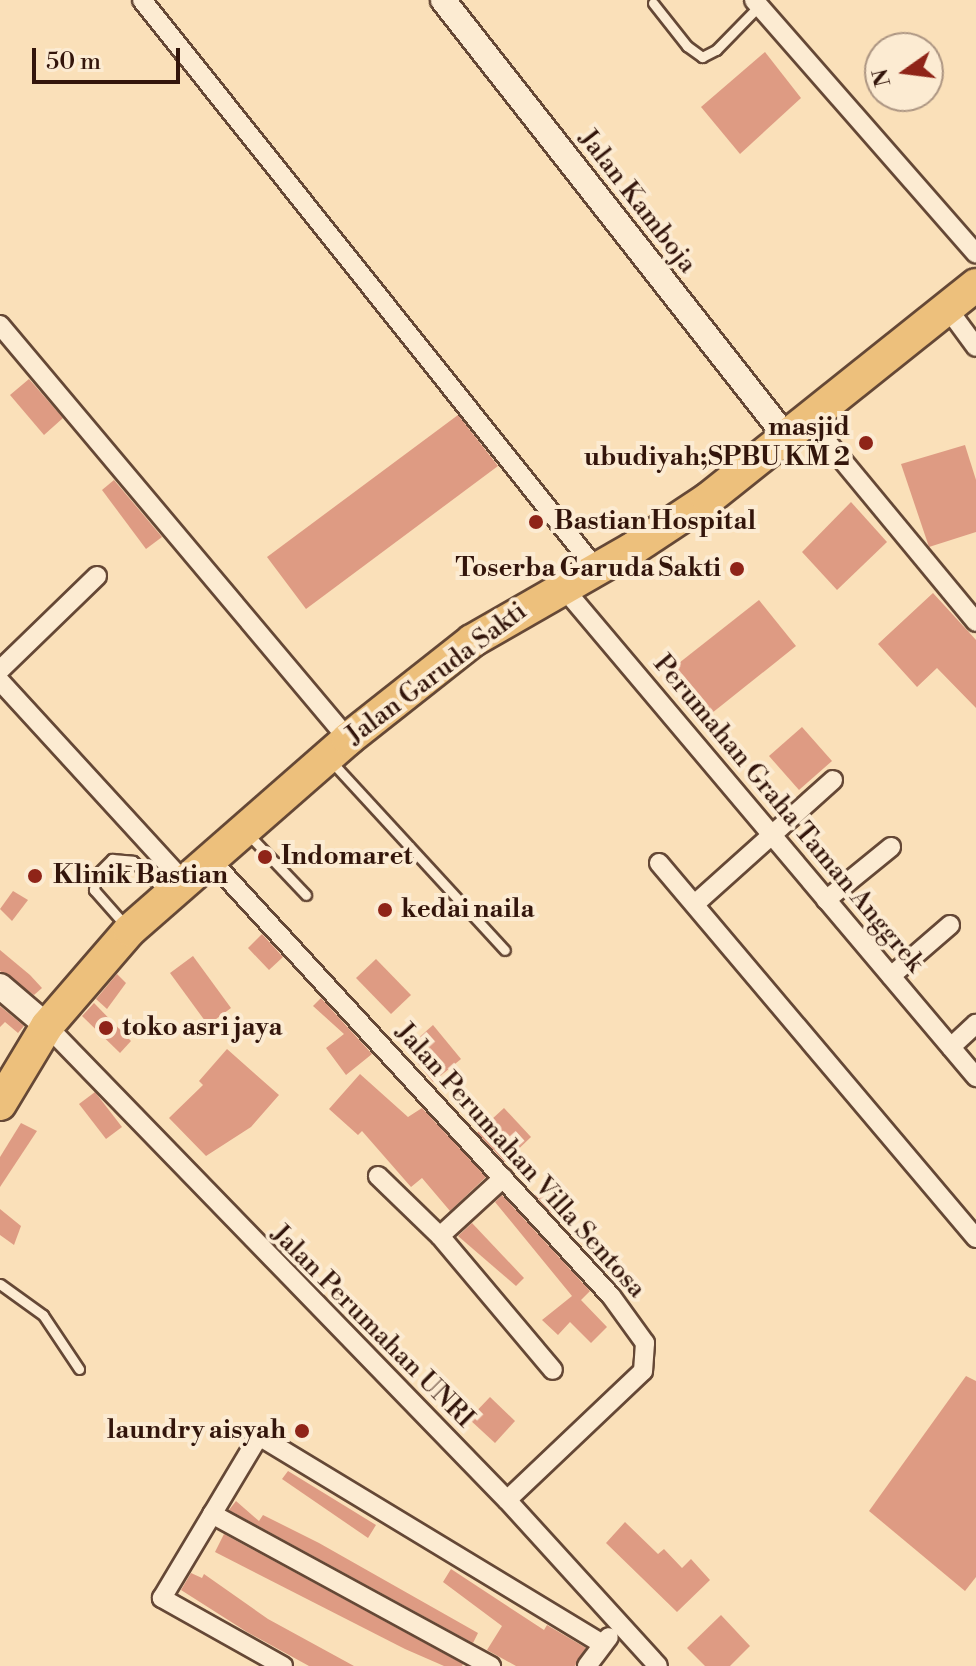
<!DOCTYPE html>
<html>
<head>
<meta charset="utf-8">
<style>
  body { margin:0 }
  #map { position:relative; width:976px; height:1666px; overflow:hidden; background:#fae0b9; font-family:"Libre Bodoni",serif }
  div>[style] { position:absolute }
  .building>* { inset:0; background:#de9b83 }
  .roads { filter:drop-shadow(2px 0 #654836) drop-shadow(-2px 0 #654836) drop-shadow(0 2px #654836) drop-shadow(0 -2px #654836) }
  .lane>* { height:9px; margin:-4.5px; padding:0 4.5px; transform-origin:4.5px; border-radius:4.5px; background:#fcebd2 }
  .street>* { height:18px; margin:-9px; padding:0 9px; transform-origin:9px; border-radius:9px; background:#fcebd2 }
  .secondary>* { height:24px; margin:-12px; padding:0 12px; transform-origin:12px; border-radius:12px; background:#fcebd2 }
  .highway>* { height:32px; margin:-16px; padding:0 16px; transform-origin:16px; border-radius:16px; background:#edc07c }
  .dots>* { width:22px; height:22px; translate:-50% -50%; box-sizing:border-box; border:4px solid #fcebd2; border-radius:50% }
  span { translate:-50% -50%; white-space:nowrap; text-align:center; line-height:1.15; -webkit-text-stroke:8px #fcebd2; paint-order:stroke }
  .street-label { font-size:26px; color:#33150b }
  .poi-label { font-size:26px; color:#33150b; font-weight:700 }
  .right { translate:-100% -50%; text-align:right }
  .left { translate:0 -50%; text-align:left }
  .north { position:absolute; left:864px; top:32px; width:80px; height:80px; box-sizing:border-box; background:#fcebd2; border:2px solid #ac9582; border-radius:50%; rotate:256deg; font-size:22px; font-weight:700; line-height:32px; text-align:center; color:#33150b }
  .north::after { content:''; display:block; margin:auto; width:28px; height:36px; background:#8f2418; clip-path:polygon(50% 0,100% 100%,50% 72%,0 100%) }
  .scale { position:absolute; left:32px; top:48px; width:148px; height:36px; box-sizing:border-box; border:4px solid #33150b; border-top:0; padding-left:10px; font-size:24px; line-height:28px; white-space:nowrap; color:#33150b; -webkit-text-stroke:6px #fcebd2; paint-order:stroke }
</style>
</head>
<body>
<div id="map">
  <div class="building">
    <div style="clip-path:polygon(765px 52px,801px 98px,740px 154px,701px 107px)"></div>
    <div style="clip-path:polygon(29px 379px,63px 418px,44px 435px,10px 395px)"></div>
    <div style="clip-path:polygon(458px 415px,498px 466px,306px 609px,267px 557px)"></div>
    <div style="clip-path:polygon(965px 445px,976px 480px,976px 532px,929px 547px,901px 464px)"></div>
    <div style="clip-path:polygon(114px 480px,162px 537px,146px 549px,102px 490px)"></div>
    <div style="clip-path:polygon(851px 502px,887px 542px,837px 590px,802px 552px)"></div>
    <div style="clip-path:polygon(933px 593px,976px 640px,976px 708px,937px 668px,917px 687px,878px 644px)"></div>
    <div style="clip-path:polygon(759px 600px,796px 646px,702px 721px,665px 674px)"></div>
    <div style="clip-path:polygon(802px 727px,832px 761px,799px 790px,769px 756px)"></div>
    <div style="clip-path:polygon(13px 891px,28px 900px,12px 921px,0 909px)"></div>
    <div style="clip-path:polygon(262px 934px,283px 957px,269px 970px,248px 948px)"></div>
    <div style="clip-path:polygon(0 950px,30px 975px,42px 988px,34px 995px,0 971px)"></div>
    <div style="clip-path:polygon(193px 956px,231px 1008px,208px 1025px,170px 973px)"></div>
    <div style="clip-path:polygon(376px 959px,411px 995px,391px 1014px,356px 978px)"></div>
    <div style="clip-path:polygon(117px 974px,126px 983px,107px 1009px,96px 999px)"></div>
    <div style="clip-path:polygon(321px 998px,372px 1054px,346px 1075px,326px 1048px,344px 1034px,313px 1006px)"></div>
    <div style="clip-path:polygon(94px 1003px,131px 1041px,120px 1053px,82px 1016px)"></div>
    <div style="clip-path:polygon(0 1006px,24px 1026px,18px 1033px,5px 1022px,0 1027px)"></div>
    <div style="clip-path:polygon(433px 1025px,461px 1059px,433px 1082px,406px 1049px)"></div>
    <div style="clip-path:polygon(227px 1049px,279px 1095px,251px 1127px,206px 1156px,169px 1118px,203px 1085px,199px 1081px)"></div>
    <div style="clip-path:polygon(360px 1074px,408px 1117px,422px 1108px,486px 1177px,450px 1211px,422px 1178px,411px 1187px,362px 1131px,358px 1135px,329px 1109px)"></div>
    <div style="clip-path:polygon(95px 1092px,122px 1127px,106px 1139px,79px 1104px)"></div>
    <div style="clip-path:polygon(504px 1108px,531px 1137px,505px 1162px,477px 1133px)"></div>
    <div style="clip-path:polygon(21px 1123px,37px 1131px,0 1187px,0 1157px)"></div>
    <div style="clip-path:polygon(556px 1176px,572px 1194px,551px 1213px,535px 1195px)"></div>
    <div style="clip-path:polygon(502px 1195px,590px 1291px,581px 1300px,607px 1327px,591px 1343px,570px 1322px,558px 1335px,542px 1320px,572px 1296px,495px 1202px)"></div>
    <div style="clip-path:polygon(0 1209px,21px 1226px,14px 1245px,0 1235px)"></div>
    <div style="clip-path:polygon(472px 1223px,524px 1278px,516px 1286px,458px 1236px)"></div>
    <div style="clip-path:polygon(966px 1376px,976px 1381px,976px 1577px,965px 1591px,869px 1511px)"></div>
    <div style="clip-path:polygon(490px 1397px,515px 1421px,495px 1443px,469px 1419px)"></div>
    <div style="clip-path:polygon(288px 1471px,376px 1525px,368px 1538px,282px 1479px)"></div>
    <div style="clip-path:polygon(236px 1501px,259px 1521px,263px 1515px,319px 1543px,478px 1633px,473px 1643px,229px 1510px)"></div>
    <div style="clip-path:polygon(625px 1522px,658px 1554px,664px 1549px,682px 1568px,691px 1559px,710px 1580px,677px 1612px,606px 1543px)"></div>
    <div style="clip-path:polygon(224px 1534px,463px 1664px,462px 1666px,444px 1666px,405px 1649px,215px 1552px)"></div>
    <div style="clip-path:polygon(451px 1569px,544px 1630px,547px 1625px,586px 1648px,575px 1666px,516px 1666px,487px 1650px,502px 1626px,443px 1582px)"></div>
    <div style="clip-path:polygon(191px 1573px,202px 1578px,204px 1574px,268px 1619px,354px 1666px,309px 1666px,247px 1632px,181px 1590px)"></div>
    <div style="clip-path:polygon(721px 1615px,750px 1646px,730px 1666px,705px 1666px,687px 1648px)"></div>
  </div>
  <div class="roads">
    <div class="lane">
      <div style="left:653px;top:3px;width:55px;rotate:51.7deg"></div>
      <div style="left:687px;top:46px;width:19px;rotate:36deg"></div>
      <div style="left:702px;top:57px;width:16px;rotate:-27deg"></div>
      <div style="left:716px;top:50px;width:62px;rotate:-45.7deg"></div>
      <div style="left:330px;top:760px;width:258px;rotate:47.4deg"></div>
      <div style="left:248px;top:834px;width:84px;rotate:46.4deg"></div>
      <div style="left:125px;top:925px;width:47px;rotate:-131.5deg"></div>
      <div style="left:94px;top:890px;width:15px;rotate:-82deg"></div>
      <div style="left:96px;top:875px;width:23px;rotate:-45deg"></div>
      <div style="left:112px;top:859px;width:21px;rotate:5deg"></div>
      <div style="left:133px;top:861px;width:47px;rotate:43.3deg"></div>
      <div style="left:0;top:1284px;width:53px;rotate:35.8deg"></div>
      <div style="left:43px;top:1315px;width:65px;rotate:56.3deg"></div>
    </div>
    <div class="street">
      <div style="left:142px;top:0;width:728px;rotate:51.41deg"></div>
      <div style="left:754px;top:0;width:337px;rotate:48.8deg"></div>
      <div style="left:948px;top:309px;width:47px;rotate:53.6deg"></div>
      <div style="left:0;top:325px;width:541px;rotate:49.95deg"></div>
      <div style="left:809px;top:420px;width:262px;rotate:50.4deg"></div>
      <div style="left:561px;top:585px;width:644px;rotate:49.85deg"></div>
      <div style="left:0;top:670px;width:135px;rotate:-44.1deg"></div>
      <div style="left:0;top:681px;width:271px;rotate:47.5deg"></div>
      <div style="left:208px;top:857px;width:596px;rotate:47.45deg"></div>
      <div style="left:611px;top:1296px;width:58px;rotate:54.1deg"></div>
      <div style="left:645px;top:1343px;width:28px;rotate:94deg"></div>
      <div style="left:643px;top:1371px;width:187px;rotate:136.5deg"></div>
      <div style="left:659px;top:863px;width:491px;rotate:49.8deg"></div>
      <div style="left:826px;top:900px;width:84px;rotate:-39.2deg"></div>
      <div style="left:696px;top:903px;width:184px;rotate:-41.9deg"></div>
      <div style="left:891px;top:976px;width:78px;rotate:-40.8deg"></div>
      <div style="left:47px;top:1026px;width:661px;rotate:45.86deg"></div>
      <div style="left:507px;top:1500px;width:224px;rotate:47.7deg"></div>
      <div style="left:951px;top:1047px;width:34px;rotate:-43deg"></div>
      <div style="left:378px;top:1176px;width:86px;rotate:44.1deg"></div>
      <div style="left:440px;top:1236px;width:175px;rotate:49.9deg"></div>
      <div style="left:440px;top:1236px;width:86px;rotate:-42.6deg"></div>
      <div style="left:212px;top:1514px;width:318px;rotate:28.6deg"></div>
      <div style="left:283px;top:1666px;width:139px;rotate:-150.7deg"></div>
      <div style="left:162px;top:1598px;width:189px;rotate:-59.1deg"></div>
      <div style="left:259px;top:1436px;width:402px;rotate:31.2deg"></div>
      <div style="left:587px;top:1666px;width:36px;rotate:-53deg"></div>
    </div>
    <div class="secondary">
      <div style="left:443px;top:0;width:557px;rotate:51.85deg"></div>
      <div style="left:0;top:986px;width:62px;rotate:40.4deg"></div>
    </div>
    <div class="highway">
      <div style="left:0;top:1104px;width:91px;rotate:-58.9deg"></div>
      <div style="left:47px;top:1026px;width:127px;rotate:-49.2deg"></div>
      <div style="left:130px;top:930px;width:290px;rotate:-41.2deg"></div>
      <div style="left:348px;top:739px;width:158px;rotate:-38.3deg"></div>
      <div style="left:472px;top:641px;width:187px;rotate:-29.9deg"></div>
      <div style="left:634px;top:548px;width:89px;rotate:-33.5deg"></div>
      <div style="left:708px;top:499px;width:343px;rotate:-38.6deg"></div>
    </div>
  </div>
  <div class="dots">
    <div style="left:866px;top:443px;background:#8f2418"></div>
    <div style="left:536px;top:522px;background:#8f2418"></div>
    <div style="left:737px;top:569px;background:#8f2418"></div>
    <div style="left:265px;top:857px;background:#8f2418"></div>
    <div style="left:35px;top:876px;background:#8f2418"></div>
    <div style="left:385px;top:910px;background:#8f2418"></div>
    <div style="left:106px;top:1028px;background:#8f2418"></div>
    <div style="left:302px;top:1431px;background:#8f2418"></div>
  </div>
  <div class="street-label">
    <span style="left:637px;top:202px;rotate:52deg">Jalan Kamboja</span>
    <span style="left:437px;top:674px;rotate:-37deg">Jalan Garuda Sakti</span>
    <span style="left:788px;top:814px;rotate:50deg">Perumahan Graha Taman Anggrek</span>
    <span style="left:520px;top:1161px;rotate:48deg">Jalan Perumahan Villa Sentosa</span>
    <span style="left:372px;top:1327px;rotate:45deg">Jalan Perumahan UNRI</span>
  </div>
  <div class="poi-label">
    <span class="right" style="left:850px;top:443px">masjid<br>ubudiyah;SPBU KM 2</span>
    <span class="left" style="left:554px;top:522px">Bastian Hospital</span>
    <span class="right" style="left:721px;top:569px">Toserba Garuda Sakti</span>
    <span class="left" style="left:281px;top:857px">Indomaret</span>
    <span class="left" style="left:53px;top:876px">Klinik Bastian</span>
    <span class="left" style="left:401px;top:910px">kedai naila</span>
    <span class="left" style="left:122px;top:1028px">toko asri jaya</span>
    <span class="right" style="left:286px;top:1431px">laundry aisyah</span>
  </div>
  <div class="north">N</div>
  <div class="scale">50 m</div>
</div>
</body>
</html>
